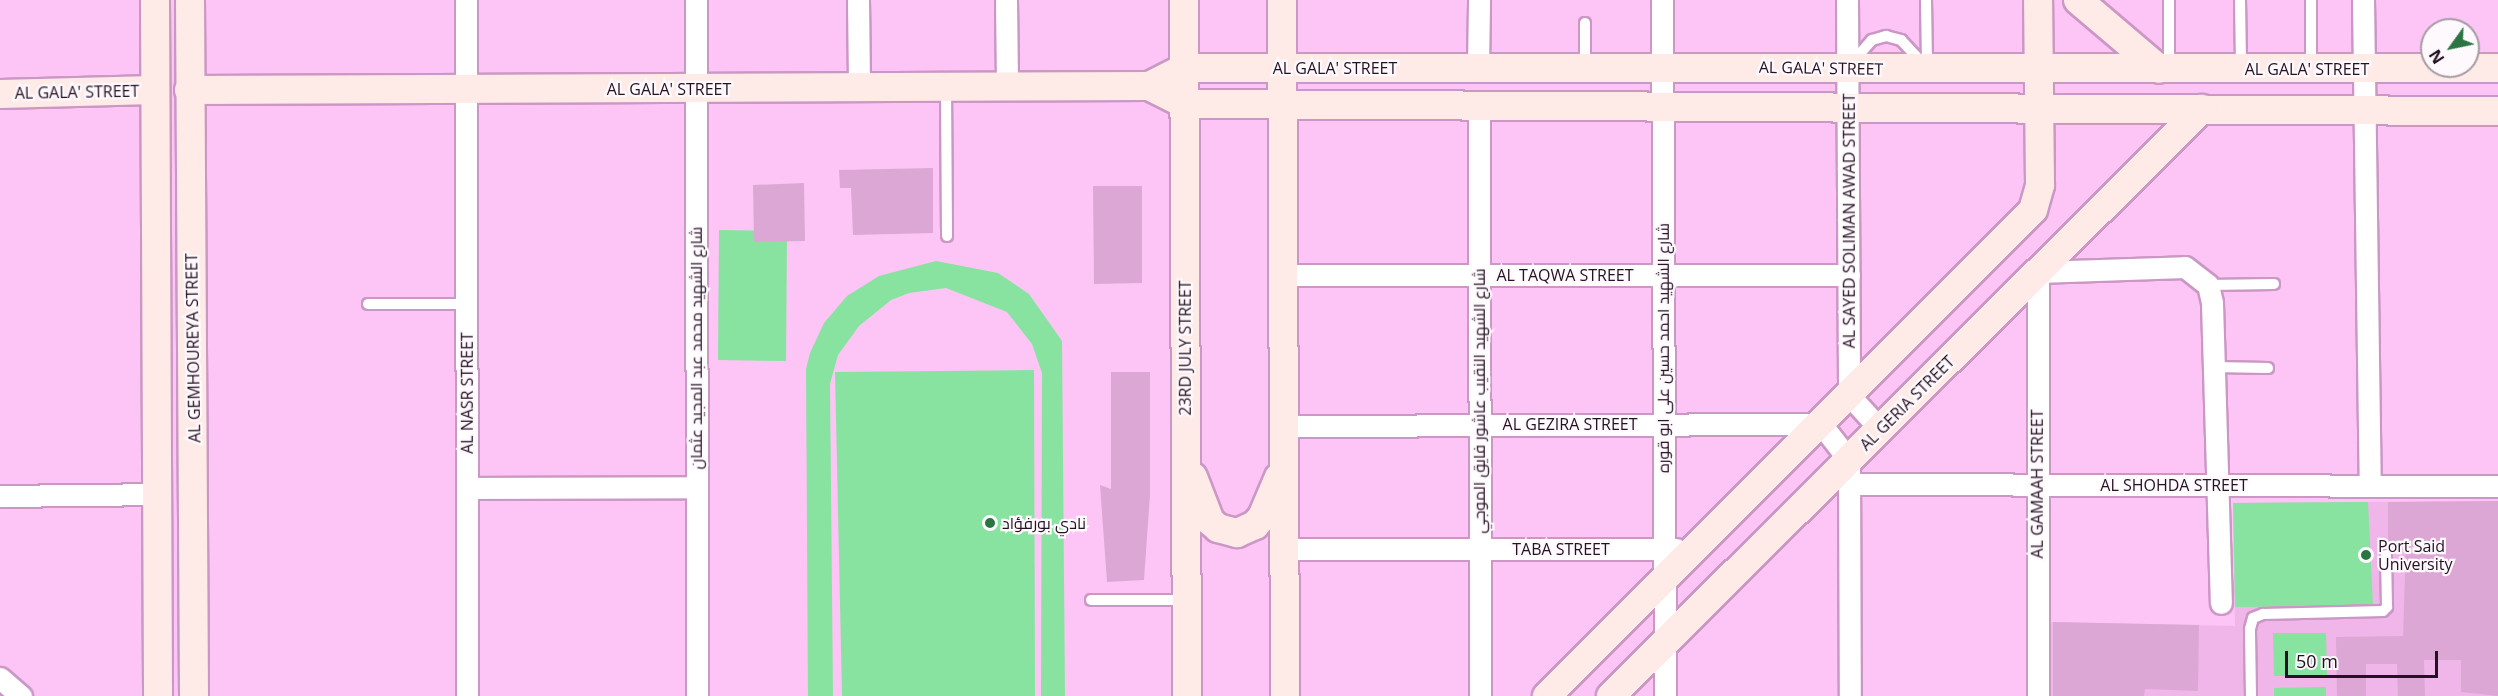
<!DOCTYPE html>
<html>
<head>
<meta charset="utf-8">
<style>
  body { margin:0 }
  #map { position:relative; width:2498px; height:696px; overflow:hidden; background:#fcc5f5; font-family:"Open Sans",Cairo,sans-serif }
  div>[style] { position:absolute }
  .built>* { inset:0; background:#f0b5e9 }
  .green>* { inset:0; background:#87e39f }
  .building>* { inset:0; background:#dca7d5 }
  .roads { filter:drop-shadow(2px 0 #cb97c5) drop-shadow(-2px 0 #cb97c5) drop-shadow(0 2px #cb97c5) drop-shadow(0 -2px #cb97c5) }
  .lane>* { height:10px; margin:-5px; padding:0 5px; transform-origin:5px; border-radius:5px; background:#fff }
  .street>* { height:21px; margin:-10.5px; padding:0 10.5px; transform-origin:10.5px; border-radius:10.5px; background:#fff }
  .secondary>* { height:28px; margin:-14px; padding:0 14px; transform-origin:14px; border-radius:14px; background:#feeae6 }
  .dots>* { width:16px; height:16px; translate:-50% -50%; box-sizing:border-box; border:3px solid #fef9fd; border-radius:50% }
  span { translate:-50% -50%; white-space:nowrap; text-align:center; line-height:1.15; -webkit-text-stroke:4.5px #fef9fd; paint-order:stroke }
  .street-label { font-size:16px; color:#241122 }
  .poi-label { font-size:16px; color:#241122 }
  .left { translate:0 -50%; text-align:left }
  .north { position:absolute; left:2420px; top:18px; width:60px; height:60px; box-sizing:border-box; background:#fef9fd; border:2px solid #a79ca5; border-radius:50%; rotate:237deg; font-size:16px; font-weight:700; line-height:24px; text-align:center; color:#241122 }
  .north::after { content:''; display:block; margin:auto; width:21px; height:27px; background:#2b7542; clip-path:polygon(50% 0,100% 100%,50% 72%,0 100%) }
  .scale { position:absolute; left:2285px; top:651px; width:153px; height:27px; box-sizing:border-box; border:3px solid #241122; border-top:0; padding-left:8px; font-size:18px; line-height:21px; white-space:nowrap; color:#241122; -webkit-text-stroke:4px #fef9fd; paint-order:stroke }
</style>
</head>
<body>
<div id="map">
  <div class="built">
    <div style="clip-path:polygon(2498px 501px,2498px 696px,2047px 696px,2047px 622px,2235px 626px,2233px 503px)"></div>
  </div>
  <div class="green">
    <div style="clip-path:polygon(719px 230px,787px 231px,786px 361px,718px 360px)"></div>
    <div style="clip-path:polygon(936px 261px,998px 273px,1029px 294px,1062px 341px,1065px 696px,1041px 696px,1042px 373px,1032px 344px,1007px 312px,946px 288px,909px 293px,891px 300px,859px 326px,838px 355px,830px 384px,833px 696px,808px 696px,806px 369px,810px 353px,824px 323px,847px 296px,879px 276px)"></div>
    <div style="clip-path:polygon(1034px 370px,1035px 696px,842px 696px,835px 372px)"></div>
    <div style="clip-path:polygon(2368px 502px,2373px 606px,2235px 607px,2233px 503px)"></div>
    <div style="clip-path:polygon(2273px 633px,2326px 633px,2327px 676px,2274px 676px)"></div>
    <div style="clip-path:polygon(2326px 687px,2326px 696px,2274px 696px,2274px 688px)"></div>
  </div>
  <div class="building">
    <div style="clip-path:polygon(933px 168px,933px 233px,853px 235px,851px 188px,840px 188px,839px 170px)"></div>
    <div style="clip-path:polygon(804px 183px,805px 241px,754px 242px,753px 185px)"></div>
    <div style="clip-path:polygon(1093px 186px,1142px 186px,1142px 283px,1094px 284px)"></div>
    <div style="clip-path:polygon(1111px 372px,1150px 372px,1150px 495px,1144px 580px,1107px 582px,1100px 485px,1111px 489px)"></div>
    <div style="clip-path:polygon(2498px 501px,2498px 696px,2461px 692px,2461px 660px,2424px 660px,2425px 696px,2398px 696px,2397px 664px,2366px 664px,2366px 696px,2337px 696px,2336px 637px,2403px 636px,2406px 544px,2388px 543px,2388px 502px)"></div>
    <div style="clip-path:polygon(2053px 622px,2199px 625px,2198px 691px,2145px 689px,2144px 696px,2053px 696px)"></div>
  </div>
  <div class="roads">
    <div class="lane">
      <div style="left:1926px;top:0;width:66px;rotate:89.1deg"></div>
      <div style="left:2169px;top:0;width:66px;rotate:90deg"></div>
      <div style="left:2240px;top:0;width:66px;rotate:89.1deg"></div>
      <div style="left:1585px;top:23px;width:44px;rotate:90deg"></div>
      <div style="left:1851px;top:64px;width:32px;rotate:-49deg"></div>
      <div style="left:1872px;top:40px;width:15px;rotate:-16deg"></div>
      <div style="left:1886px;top:36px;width:16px;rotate:15deg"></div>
      <div style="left:1901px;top:40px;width:33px;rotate:47deg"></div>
      <div style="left:2311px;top:66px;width:66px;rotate:-90deg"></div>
      <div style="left:946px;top:89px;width:147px;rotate:89.6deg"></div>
      <div style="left:2208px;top:285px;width:66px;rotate:-0.9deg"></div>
      <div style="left:368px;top:304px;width:98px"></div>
      <div style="left:2214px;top:367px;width:54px;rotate:1.1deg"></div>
      <div style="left:1091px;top:600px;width:95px"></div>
      <div style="left:2251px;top:696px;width:67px;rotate:-90.9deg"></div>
      <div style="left:2250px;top:629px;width:11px;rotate:-75deg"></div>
      <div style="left:2253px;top:618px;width:11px;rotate:-22deg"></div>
      <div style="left:2263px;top:614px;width:120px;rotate:-1.4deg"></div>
      <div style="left:2383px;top:611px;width:6px;rotate:-45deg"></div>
      <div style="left:2387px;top:607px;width:52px;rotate:-91.1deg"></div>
    </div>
    <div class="street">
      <div style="left:466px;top:0;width:696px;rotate:89.92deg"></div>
      <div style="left:696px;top:0;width:696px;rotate:89.92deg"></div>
      <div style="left:858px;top:0;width:88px;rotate:89.3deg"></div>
      <div style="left:1006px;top:0;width:87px;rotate:89.3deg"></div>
      <div style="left:1662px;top:0;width:696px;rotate:89.75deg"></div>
      <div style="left:1847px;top:0;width:395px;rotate:89.7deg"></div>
      <div style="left:1849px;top:395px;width:46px;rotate:47.6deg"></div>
      <div style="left:2363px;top:0;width:486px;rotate:89.2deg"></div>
      <div style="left:1478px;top:67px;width:67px;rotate:-89.1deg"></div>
      <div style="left:1479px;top:105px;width:591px;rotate:89.9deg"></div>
      <div style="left:1282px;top:275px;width:567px"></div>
      <div style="left:1282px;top:426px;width:539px;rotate:-0.21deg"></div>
      <div style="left:1821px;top:424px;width:46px;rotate:52.1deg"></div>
      <div style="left:1849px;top:460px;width:236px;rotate:89.8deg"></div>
      <div style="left:1849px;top:484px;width:649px;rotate:0.18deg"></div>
      <div style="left:467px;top:488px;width:230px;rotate:-0.2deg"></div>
      <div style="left:0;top:496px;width:157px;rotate:-0.7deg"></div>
      <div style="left:1284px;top:549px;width:392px"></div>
      <div style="left:0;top:678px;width:28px;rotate:41deg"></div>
      <div style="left:2038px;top:696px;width:424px;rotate:-90deg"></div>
      <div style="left:2038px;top:272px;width:147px;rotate:-1.9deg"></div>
      <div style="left:2185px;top:267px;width:29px;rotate:38deg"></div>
      <div style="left:2208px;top:285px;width:18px;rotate:77deg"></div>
      <div style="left:2212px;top:303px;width:300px;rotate:88.3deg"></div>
    </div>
    <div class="secondary">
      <div style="left:155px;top:0;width:696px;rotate:89.75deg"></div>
      <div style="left:190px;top:0;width:696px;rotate:89.67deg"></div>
      <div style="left:1184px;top:0;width:696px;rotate:89.75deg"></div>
      <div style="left:1282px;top:0;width:696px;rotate:89.75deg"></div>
      <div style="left:2078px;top:0;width:106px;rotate:40.4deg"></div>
      <div style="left:1149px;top:86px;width:39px;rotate:-27deg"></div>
      <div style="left:1184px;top:68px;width:1314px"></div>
      <div style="left:189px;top:90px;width:960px;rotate:-0.24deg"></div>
      <div style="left:1149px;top:86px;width:40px;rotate:26.6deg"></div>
      <div style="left:1185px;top:104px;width:1313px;rotate:0.31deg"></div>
      <div style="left:0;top:94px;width:154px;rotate:-1.5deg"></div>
      <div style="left:1193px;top:477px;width:47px;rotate:68.9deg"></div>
      <div style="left:1210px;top:521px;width:11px;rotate:41deg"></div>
      <div style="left:1218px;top:528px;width:20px;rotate:15deg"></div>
      <div style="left:1237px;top:533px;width:20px;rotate:-24deg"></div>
      <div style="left:1255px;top:525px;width:11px;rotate:-49deg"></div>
      <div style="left:1262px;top:517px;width:43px;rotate:-67deg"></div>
      <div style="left:1547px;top:696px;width:687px;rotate:-45deg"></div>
      <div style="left:2033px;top:210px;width:26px;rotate:-74deg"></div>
      <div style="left:2040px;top:185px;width:185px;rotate:-90.6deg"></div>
      <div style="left:1611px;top:696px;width:833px;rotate:-44.81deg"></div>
    </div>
  </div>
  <div class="dots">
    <div style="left:990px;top:523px;background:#2b7542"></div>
    <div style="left:2366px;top:555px;background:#2b7542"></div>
  </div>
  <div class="street-label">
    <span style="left:1335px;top:68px">AL GALA' STREET</span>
    <span style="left:1821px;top:68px;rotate:1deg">AL GALA' STREET</span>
    <span style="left:2307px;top:69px">AL GALA' STREET</span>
    <span style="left:669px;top:89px">AL GALA' STREET</span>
    <span style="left:77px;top:92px;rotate:-1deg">AL GALA' STREET</span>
    <span style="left:1849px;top:221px;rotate:-90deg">AL SAYED SOLIMAN AWAD STREET</span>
    <span style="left:1565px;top:275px">AL TAQWA STREET</span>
    <span style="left:193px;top:348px;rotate:-91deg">AL GEMHOUREYA STREET</span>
    <span style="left:696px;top:348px;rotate:-90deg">شارع الشهيد محمد عبد المجيد عثمان</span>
    <span style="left:1185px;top:348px;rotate:-90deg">23RD JULY STREET</span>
    <span style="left:1663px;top:348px;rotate:-90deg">شارع الشهيد احمد حسين على ابو قوره</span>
    <span style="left:467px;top:393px;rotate:-90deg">AL NASR STREET</span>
    <span style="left:1479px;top:401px;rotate:-90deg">شارع الشهيد النقيب عاشور فايق الموجي</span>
    <span style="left:1907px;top:403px;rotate:-45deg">AL GERIA STREET</span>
    <span style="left:1570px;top:424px">AL GEZIRA STREET</span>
    <span style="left:2037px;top:484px;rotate:-90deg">AL GAMAAH STREET</span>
    <span style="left:2174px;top:485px">AL SHOHDA STREET</span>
    <span style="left:1561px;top:549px">TABA STREET</span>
  </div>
  <div class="poi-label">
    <span class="left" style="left:1002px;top:523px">نادي بورفؤاد</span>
    <span class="left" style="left:2378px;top:555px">Port Said<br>University</span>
  </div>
  <div class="north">N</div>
  <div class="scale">50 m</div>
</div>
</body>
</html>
